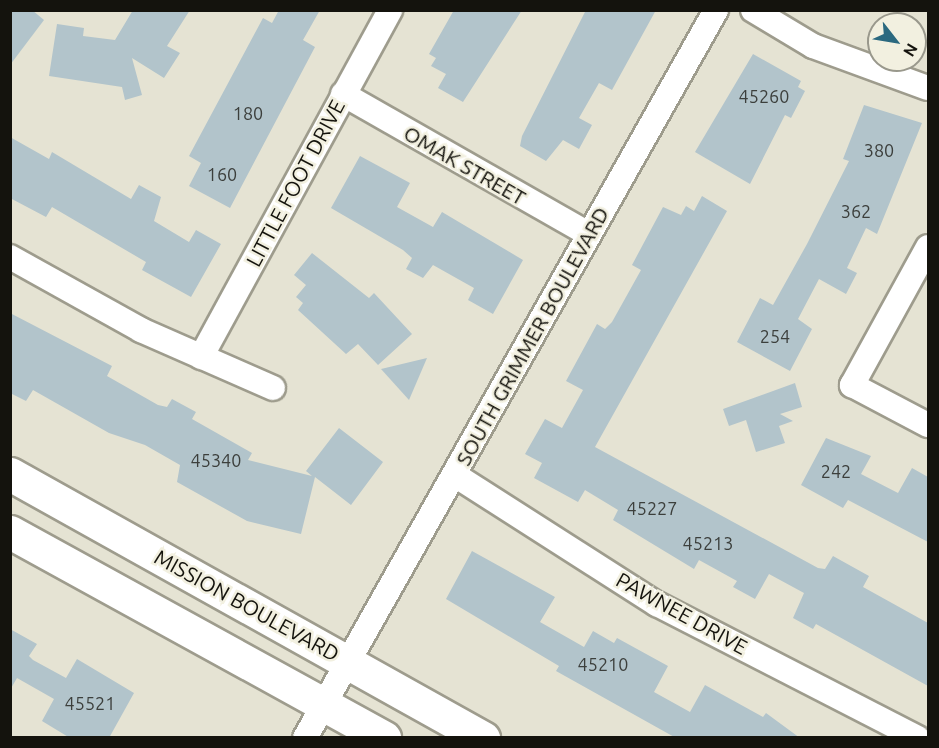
<!DOCTYPE html>
<html>
<head>
<meta charset="utf-8">
<style>
  body { margin:0 }
  #map { position:relative; width:939px; height:748px; overflow:hidden; background:#e5e3d3; font-family:Ubuntu,sans-serif }
  div>[style] { position:absolute }
  .building>* { inset:0; background:#b2c4cb }
  .roads { filter:drop-shadow(2px 0 #9e9c8d) drop-shadow(-2px 0 #9e9c8d) drop-shadow(0 2px #9e9c8d) drop-shadow(0 -2px #9e9c8d) }
  .minor>* { height:24px; margin:-12px; padding:0 12px; transform-origin:12px; border-radius:12px; background:#fff }
  .primary>* { height:33px; margin:-16.5px; padding:0 16.5px; transform-origin:16.5px; border-radius:16.5px; background:#fff }
  span { translate:-50% -50%; white-space:nowrap; text-align:center; line-height:1.15; -webkit-text-stroke:5px #f2f0e0; paint-order:stroke }
  .number-label { font-size:18px; color:#3c3f3c }
  .number-label span { -webkit-text-stroke-width:0 }
  .street-label { font-size:21px; color:#14130d }
  .frame { position:absolute; inset:0; border:12px solid #14130d; pointer-events:none }
  .north { position:absolute; left:867px; top:12px; width:60px; height:60px; box-sizing:border-box; background:#f2f0e0; border:2px solid #99988c; border-radius:50%; rotate:121deg; font-size:16px; font-weight:700; line-height:24px; text-align:center; color:#14130d }
  .north::after { content:''; display:block; margin:auto; width:21px; height:27px; background:#2b697f; clip-path:polygon(50% 0,100% 100%,50% 72%,0 100%) }
</style>
</head>
<body>
<div id="map">
  <div class="building">
    <div style="clip-path:polygon(10px 10px,32px 10px,44px 20px,10px 65px)"></div>
    <div style="clip-path:polygon(133px 10px,190px 10px,167px 46px,180px 53px,164px 78px,132px 58px,142px 95px,125px 100px,122px 87px,49px 76px,57px 24px,84px 28px,83px 36px,115px 40px)"></div>
    <div style="clip-path:polygon(279px 10px,320px 10px,303px 40px,315px 47px,230px 208px,189px 186px,201px 163px,189px 156px,263px 18px,272px 23px)"></div>
    <div style="clip-path:polygon(454px 10px,522px 10px,463px 102px,438px 88px,446px 74px,431px 66px,436px 58px,429px 54px)"></div>
    <div style="clip-path:polygon(586px 10px,656px 10px,612px 90px,599px 83px,579px 118px,592px 125px,579px 149px,563px 140px,546px 161px,520px 146px,522px 136px)"></div>
    <div style="clip-path:polygon(753px 54px,801px 81px,798px 87px,805px 91px,791px 118px,785px 115px,750px 184px,695px 152px)"></div>
    <div style="clip-path:polygon(864px 105px,922px 123px,877px 234px,866px 228px,847px 268px,857px 273px,846px 294px,819px 279px,798px 319px,812px 329px,790px 371px,737px 342px,760px 298px,773px 305px,807px 244px,849px 161px,843px 159px)"></div>
    <div style="clip-path:polygon(10px 137px,49px 159px,52px 152px,131px 199px,139px 185px,161px 197px,154px 221px,189px 242px,196px 230px,221px 244px,191px 297px,142px 270px,146px 262px,52px 207px,46px 217px,10px 198px)"></div>
    <div style="clip-path:polygon(360px 156px,410px 183px,397px 207px,433px 227px,442px 212px,523px 260px,493px 314px,468px 300px,474px 288px,433px 265px,423px 278px,406px 269px,412px 258px,403px 250px,331px 208px)"></div>
    <div style="clip-path:polygon(702px 196px,727px 211px,595px 447px,818px 568px,825px 569px,833px 556px,869px 576px,863px 587px,928px 623px,928px 686px,816px 624px,813px 629px,793px 618px,804px 593px,769px 574px,755px 599px,733px 587px,737px 581px,699px 560px,694px 569px,613px 520px,618px 510px,585px 490px,578px 502px,534px 478px,542px 463px,525px 454px,545px 419px,562px 428px,583px 390px,566px 381px,597px 324px,605px 329px,612px 322px,641px 270px,632px 265px,663px 207px,681px 215px,686px 206px,694px 211px)"></div>
    <div style="clip-path:polygon(312px 253px,369px 298px,374px 293px,412px 334px,378px 365px,358px 344px,346px 354px,298px 310px,303px 303px,296px 297px,306px 285px,294px 275px)"></div>
    <div style="clip-path:polygon(10px 313px,112px 366px,107px 376px,158px 405px,167px 407px,172px 399px,196px 412px,192px 419px,252px 453px,248px 460px,312px 476px,306px 471px,339px 428px,383px 462px,351px 505px,315px 477px,301px 534px,247px 521px,177px 482px,180px 465px,145px 445px,109px 433px,33px 390px,26px 401px,10px 393px)"></div>
    <div style="clip-path:polygon(427px 358px,409px 400px,381px 369px)"></div>
    <div style="clip-path:polygon(795px 383px,802px 407px,780px 414px,793px 421px,779px 426px,785px 443px,756px 452px,746px 420px,729px 426px,723px 409px)"></div>
    <div style="clip-path:polygon(826px 438px,871px 456px,861px 474px,898px 493px,912px 468px,928px 477px,928px 542px,848px 500px,843px 508px,801px 485px)"></div>
    <div style="clip-path:polygon(472px 551px,555px 597px,540px 622px,584px 647px,593px 631px,614px 643px,617px 638px,668px 666px,654px 692px,690px 712px,705px 685px,763px 717px,766px 713px,800px 738px,676px 738px,556px 671px,559px 666px,446px 599px)"></div>
    <div style="clip-path:polygon(10px 629px,37px 644px,29px 656px,33px 660px,66px 678px,77px 659px,134px 693px,109px 738px,70px 738px,42px 721px,54px 699px,17px 678px,10px 690px)"></div>
  </div>
  <div class="roads">
    <div class="minor">
      <div style="left:753px;top:10px;width:70px;rotate:31deg"></div>
      <div style="left:813px;top:46px;width:122px;rotate:20.1deg"></div>
      <div style="left:343px;top:94px;width:282px;rotate:29.7deg"></div>
      <div style="left:928px;top:247px;width:158px;rotate:118.8deg"></div>
      <div style="left:852px;top:385px;width:86px;rotate:27.8deg"></div>
      <div style="left:10px;top:257px;width:150px;rotate:29.1deg"></div>
      <div style="left:141px;top:330px;width:144px;rotate:23.7deg"></div>
      <div style="left:201px;top:357px;width:395px;rotate:-61.4deg"></div>
      <div style="left:455px;top:475px;width:240px;rotate:32.6deg"></div>
      <div style="left:657px;top:604px;width:293px;rotate:27.2deg"></div>
      <div style="left:305px;top:738px;width:836px;rotate:-60.55deg"></div>
    </div>
    <div class="primary">
      <div style="left:10px;top:474px;width:542px;rotate:29.17deg"></div>
      <div style="left:10px;top:532px;width:427px;rotate:28.8deg"></div>
    </div>
  </div>
  <div class="number-label">
    <span style="left:764px;top:96px">45260</span>
    <span style="left:248px;top:113px">180</span>
    <span style="left:879px;top:150px">380</span>
    <span style="left:222px;top:174px">160</span>
    <span style="left:856px;top:211px">362</span>
    <span style="left:775px;top:336px">254</span>
    <span style="left:216px;top:460px">45340</span>
    <span style="left:836px;top:471px">242</span>
    <span style="left:652px;top:508px">45227</span>
    <span style="left:708px;top:543px">45213</span>
    <span style="left:603px;top:664px">45210</span>
    <span style="left:90px;top:703px">45521</span>
  </div>
  <div class="street-label">
    <span style="left:465px;top:165px;rotate:30deg">OMAK STREET</span>
    <span style="left:295px;top:183px;rotate:-62deg">LITTLE FOOT DRIVE</span>
    <span style="left:532px;top:336px;rotate:-61deg">SOUTH GRIMMER BOULEVARD</span>
    <span style="left:247px;top:605px;rotate:29deg">MISSION BOULEVARD</span>
    <span style="left:682px;top:613px;rotate:29deg">PAWNEE DRIVE</span>
  </div>
  <div class="frame"></div>
  <div class="north">N</div>
</div>
</body>
</html>
